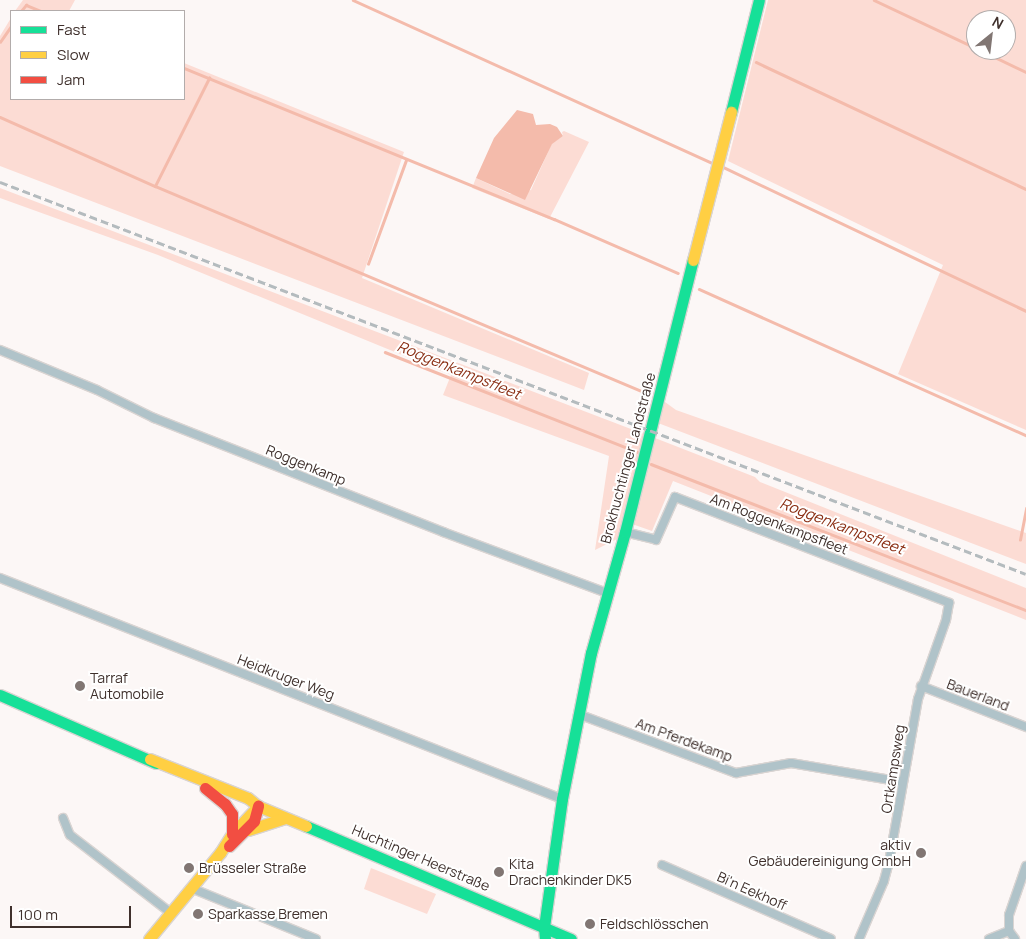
<!DOCTYPE html>
<html>
<head>
<meta charset="utf-8">
<style>
  body { margin:0 }
  #map { position:relative; width:1026px; height:939px; overflow:hidden; background:#fcf7f6; font-family:Manrope,sans-serif }
  div>[style] { position:absolute }
  .green>* { inset:0; background:#fcdcd4 }
  .water>* { inset:0; background:#f4bbab }
  .stream>* { height:2.5px; margin:-1.25px; padding:0 1.25px; transform-origin:1.25px; border-radius:1.25px; background:#f4bbab }
  .roads { filter:drop-shadow(1px 0 #d9d4d2) drop-shadow(-1px 0 #d9d4d2) drop-shadow(0 1px #d9d4d2) drop-shadow(0 -1px #d9d4d2) }
  .street>* { height:8px; margin:-4px; padding:0 4px; transform-origin:4px; border-radius:4px; background:#b0c3c9 }
  .fast>* { height:11px; margin:-5.5px; padding:0 5.5px; transform-origin:5.5px; border-radius:5.5px; background:#16e098 }
  .slow>* { height:11px; margin:-5.5px; padding:0 5.5px; transform-origin:5.5px; border-radius:5.5px; background:#ffcf43 }
  .jam>* { height:11px; margin:-5.5px; padding:0 5.5px; transform-origin:5.5px; border-radius:5.5px; background:#f24e42 }
  .rail>* { height:2.5px; margin-top:-1.25px; transform-origin:0; background:repeating-linear-gradient(90deg,#b4bbbe 0 8px,transparent 0 12px) }
  .dots>* { width:14px; height:14px; translate:-50% -50%; box-sizing:border-box; border:2px solid #fff; border-radius:50% }
  span { translate:-50% -50%; white-space:nowrap; text-align:center; line-height:1.15; -webkit-text-stroke:4px #fff; paint-order:stroke }
  .street-label { font-size:14px; color:#3f302c }
  .poi-label { font-size:14px; color:#3f302c }
  .left { translate:0 -50%; text-align:left }
  .right { translate:-100% -50%; text-align:right }
  .water-label { font-size:15px; color:#8a2e13; font-style:italic }
  .legend { position:absolute; left:10px; top:10px; width:175px; height:90px; box-sizing:border-box; background:#fff; border:1px solid #b2acab; margin:0; padding:6px 9px; list-style:none; font-size:15px; color:#3f302c }
  .legend li { display:flex; align-items:center; gap:10px; height:25px }
  .legend b { width:25px; border:1px solid #b2acab }
  .north { position:absolute; left:966px; top:10px; width:50px; height:50px; box-sizing:border-box; background:#fff; border:1px solid #b2acab; border-radius:50%; rotate:29deg; font-size:14px; font-weight:700; line-height:20px; text-align:center; color:#3f302c }
  .north::after { content:''; display:block; margin:auto; width:18px; height:22px; background:#817673; clip-path:polygon(50% 0,100% 100%,50% 72%,0 100%) }
  .scale { position:absolute; left:10px; top:906px; width:121px; height:22px; box-sizing:border-box; border:2px solid #3f302c; border-top:0; padding-left:6px; font-size:15px; line-height:18px; white-space:nowrap; color:#3f302c; -webkit-text-stroke:4px #fff; paint-order:stroke }
</style>
</head>
<body>
<div id="map">
  <div class="green">
    <div style="clip-path:polygon(23px 0,75px 0,69px 11px,15px 11px)"></div>
    <div style="clip-path:polygon(evenodd,768px 0,1026px 0,1026px 430px,898px 374px,943px 265px,728px 161px,768px 0,976px 20px,1006px 20px,1006px 50px,976px 50px,976px 20px)"></div>
    <div style="clip-path:polygon(11px 18px,11px 99px,184px 99px,184px 63px,404px 152px,362px 278px,589px 373px,584px 390px,0 166px,0 36px)"></div>
    <div style="clip-path:polygon(564px 131px,589px 142px,549px 219px,472px 188px,476px 178px,510px 194px,531px 190px,552px 143px,563px 136px,562px 132px)"></div>
    <div style="clip-path:polygon(0 188px,644px 434px,617px 539px,595px 550px,609px 456px,443px 395px,451px 375px,158px 255px,0 198px)"></div>
    <div style="clip-path:polygon(665px 402px,676px 410px,1026px 533px,1026px 564px,658px 423px)"></div>
    <div style="clip-path:polygon(655px 438px,755px 477px,760px 482px,1026px 588px,1026px 620px,673px 481px,652px 531px,632px 524px)"></div>
    <div style="clip-path:polygon(371px 868px,436px 894px,427px 914px,364px 889px)"></div>
  </div>
  <div class="water">
    <div style="clip-path:polygon(517px 110px,533px 114px,536px 125px,550px 124px,557px 127px,563px 136px,552px 144px,525px 200px,476px 178px,494px 138px)"></div>
  </div>
  <div class="stream">
    <div style="left:353px;top:0;width:395px;rotate:24.4deg"></div>
    <div style="left:874px;top:0;width:113px;rotate:25.2deg"></div>
    <div style="left:21px;top:11px;width:8px;rotate:-50deg"></div>
    <div style="left:26px;top:5px;width:16px;rotate:22deg"></div>
    <div style="left:0;top:42px;width:19px;rotate:-55deg"></div>
    <div style="left:980px;top:50px;width:51px;rotate:25.6deg"></div>
    <div style="left:756px;top:62px;width:298px;rotate:25.2deg"></div>
    <div style="left:184px;top:68px;width:400px;rotate:22.2deg"></div>
    <div style="left:554px;top:219px;width:135px;rotate:23.5deg"></div>
    <div style="left:0;top:117px;width:170px;rotate:24deg"></div>
    <div style="left:155px;top:186px;width:533px;rotate:22.86deg"></div>
    <div style="left:721px;top:166px;width:338px;rotate:25.4deg"></div>
    <div style="left:155px;top:186px;width:121px;rotate:-63.4deg"></div>
    <div style="left:368px;top:264px;width:111px;rotate:-69.9deg"></div>
    <div style="left:699px;top:289px;width:358px;rotate:24.1deg"></div>
    <div style="left:385px;top:352px;width:271px;rotate:21.6deg"></div>
    <div style="left:651px;top:464px;width:402px;rotate:21.3deg"></div>
    <div style="left:1020px;top:540px;width:32px;rotate:-79deg"></div>
  </div>
  <div class="roads">
    <div class="street">
      <div style="left:0;top:350px;width:105px;rotate:22.4deg"></div>
      <div style="left:97px;top:390px;width:64px;rotate:26.2deg"></div>
      <div style="left:154px;top:418px;width:311px;rotate:21.5deg"></div>
      <div style="left:443px;top:532px;width:175px;rotate:20.4deg"></div>
      <div style="left:625px;top:532px;width:32px;rotate:14deg"></div>
      <div style="left:656px;top:540px;width:47px;rotate:-66.2deg"></div>
      <div style="left:675px;top:497px;width:294px;rotate:21.1deg"></div>
      <div style="left:949px;top:603px;width:17px;rotate:100deg"></div>
      <div style="left:946px;top:620px;width:84px;rotate:109.5deg"></div>
      <div style="left:918px;top:699px;width:166px;rotate:100.1deg"></div>
      <div style="left:889px;top:862px;width:20px;rotate:105deg"></div>
      <div style="left:884px;top:881px;width:63px;rotate:113.3deg"></div>
      <div style="left:0;top:578px;width:604px;rotate:21.47deg"></div>
      <div style="left:921px;top:686px;width:113px;rotate:21.3deg"></div>
      <div style="left:578px;top:714px;width:169px;rotate:20.5deg"></div>
      <div style="left:736px;top:773px;width:56px;rotate:-10.3deg"></div>
      <div style="left:791px;top:763px;width:113px;rotate:9.7deg"></div>
      <div style="left:63px;top:818px;width:18px;rotate:68deg"></div>
      <div style="left:70px;top:835px;width:128px;rotate:37.7deg"></div>
      <div style="left:662px;top:865px;width:184px;rotate:23.6deg"></div>
      <div style="left:191px;top:888px;width:135px;rotate:22.2deg"></div>
      <div style="left:989px;top:939px;width:22px;rotate:-22deg"></div>
      <div style="left:1015px;top:939px;width:10px;rotate:-127deg"></div>
      <div style="left:1009px;top:931px;width:16px;rotate:-90deg"></div>
      <div style="left:1009px;top:915px;width:52px;rotate:-70.9deg"></div>
    </div>
    <div class="fast">
      <div style="left:731px;top:112px;width:115px;rotate:-76deg"></div>
      <div style="left:0;top:695px;width:170px;rotate:23.6deg"></div>
      <div style="left:306px;top:826px;width:288px;rotate:23.1deg"></div>
      <div style="left:545px;top:939px;width:12px;rotate:-95deg"></div>
      <div style="left:544px;top:927px;width:129px;rotate:-82deg"></div>
      <div style="left:562px;top:799px;width:149px;rotate:-78.8deg"></div>
      <div style="left:591px;top:653px;width:126px;rotate:-74.3deg"></div>
      <div style="left:625px;top:532px;width:280px;rotate:-76deg"></div>
    </div>
    <div class="slow">
      <div style="left:693px;top:260px;width:153px;rotate:-75.6deg"></div>
      <div style="left:150px;top:759px;width:105px;rotate:21.7deg"></div>
      <div style="left:248px;top:798px;width:13px;rotate:39deg"></div>
      <div style="left:258px;top:806px;width:52px;rotate:22.6deg"></div>
      <div style="left:248px;top:830px;width:39px;rotate:-18deg"></div>
      <div style="left:149px;top:939px;width:112px;rotate:-50.5deg"></div>
      <div style="left:220px;top:853px;width:22px;rotate:-58deg"></div>
      <div style="left:232px;top:834px;width:38px;rotate:-47deg"></div>
    </div>
    <div class="jam">
      <div style="left:205px;top:788px;width:26px;rotate:39deg"></div>
      <div style="left:225px;top:804px;width:12px;rotate:55deg"></div>
      <div style="left:232px;top:814px;width:20px;rotate:90deg"></div>
      <div style="left:229px;top:846px;width:35px;rotate:-45deg"></div>
      <div style="left:254px;top:821px;width:16px;rotate:-75deg"></div>
    </div>
  </div>
  <div class="rail">
    <div style="left:0;top:182px;width:1098px;rotate:20.91deg"></div>
  </div>
  <div class="dots">
    <div style="left:80px;top:686px;background:#817673"></div>
    <div style="left:921px;top:853px;background:#817673"></div>
    <div style="left:189px;top:868px;background:#817673"></div>
    <div style="left:499px;top:872px;background:#817673"></div>
    <div style="left:198px;top:914px;background:#817673"></div>
    <div style="left:590px;top:924px;background:#817673"></div>
  </div>
  <div class="street-label">
    <span style="left:628px;top:458px;rotate:-75deg">Brokhuchtinger Landstraße</span>
    <span style="left:306px;top:465px;rotate:22deg">Roggenkamp</span>
    <span style="left:779px;top:524px;rotate:21deg">Am Roggenkampsfleet</span>
    <span style="left:286px;top:677px;rotate:21deg">Heidkruger Weg</span>
    <span style="left:978px;top:695px;rotate:21deg">Bauerland</span>
    <span style="left:684px;top:740px;rotate:20deg">Am Pferdekamp</span>
    <span style="left:893px;top:769px;rotate:-81deg">Ortkampsweg</span>
    <span style="left:421px;top:858px;rotate:23deg">Huchtinger Heerstraße</span>
    <span style="left:752px;top:891px;rotate:24deg">Bi'n Eekhoff</span>
  </div>
  <div class="poi-label">
    <span class="left" style="left:90px;top:686px">Tarraf<br>Automobile</span>
    <span class="right" style="left:911px;top:853px">aktiv<br>Gebäudereinigung GmbH</span>
    <span class="left" style="left:509px;top:872px">Kita<br>Drachenkinder DK5</span>
    <span class="left" style="left:199px;top:868px">Brüsseler Straße</span>
    <span class="left" style="left:208px;top:914px">Sparkasse Bremen</span>
    <span class="left" style="left:600px;top:924px">Feldschlösschen</span>
  </div>
  <div class="water-label">
    <span style="left:459px;top:370px;rotate:22deg">Roggenkampsfleet</span>
    <span style="left:842px;top:526px;rotate:21deg">Roggenkampsfleet</span>
  </div>
  <ul class="legend">
  <li><b style="height:6px;background:#16e098"></b>Fast</li>
  <li><b style="height:6px;background:#ffcf43"></b>Slow</li>
  <li><b style="height:6px;background:#f24e42"></b>Jam</li>
  </ul>
  <div class="north">N</div>
  <div class="scale">100 m</div>
</div>
</body>
</html>
